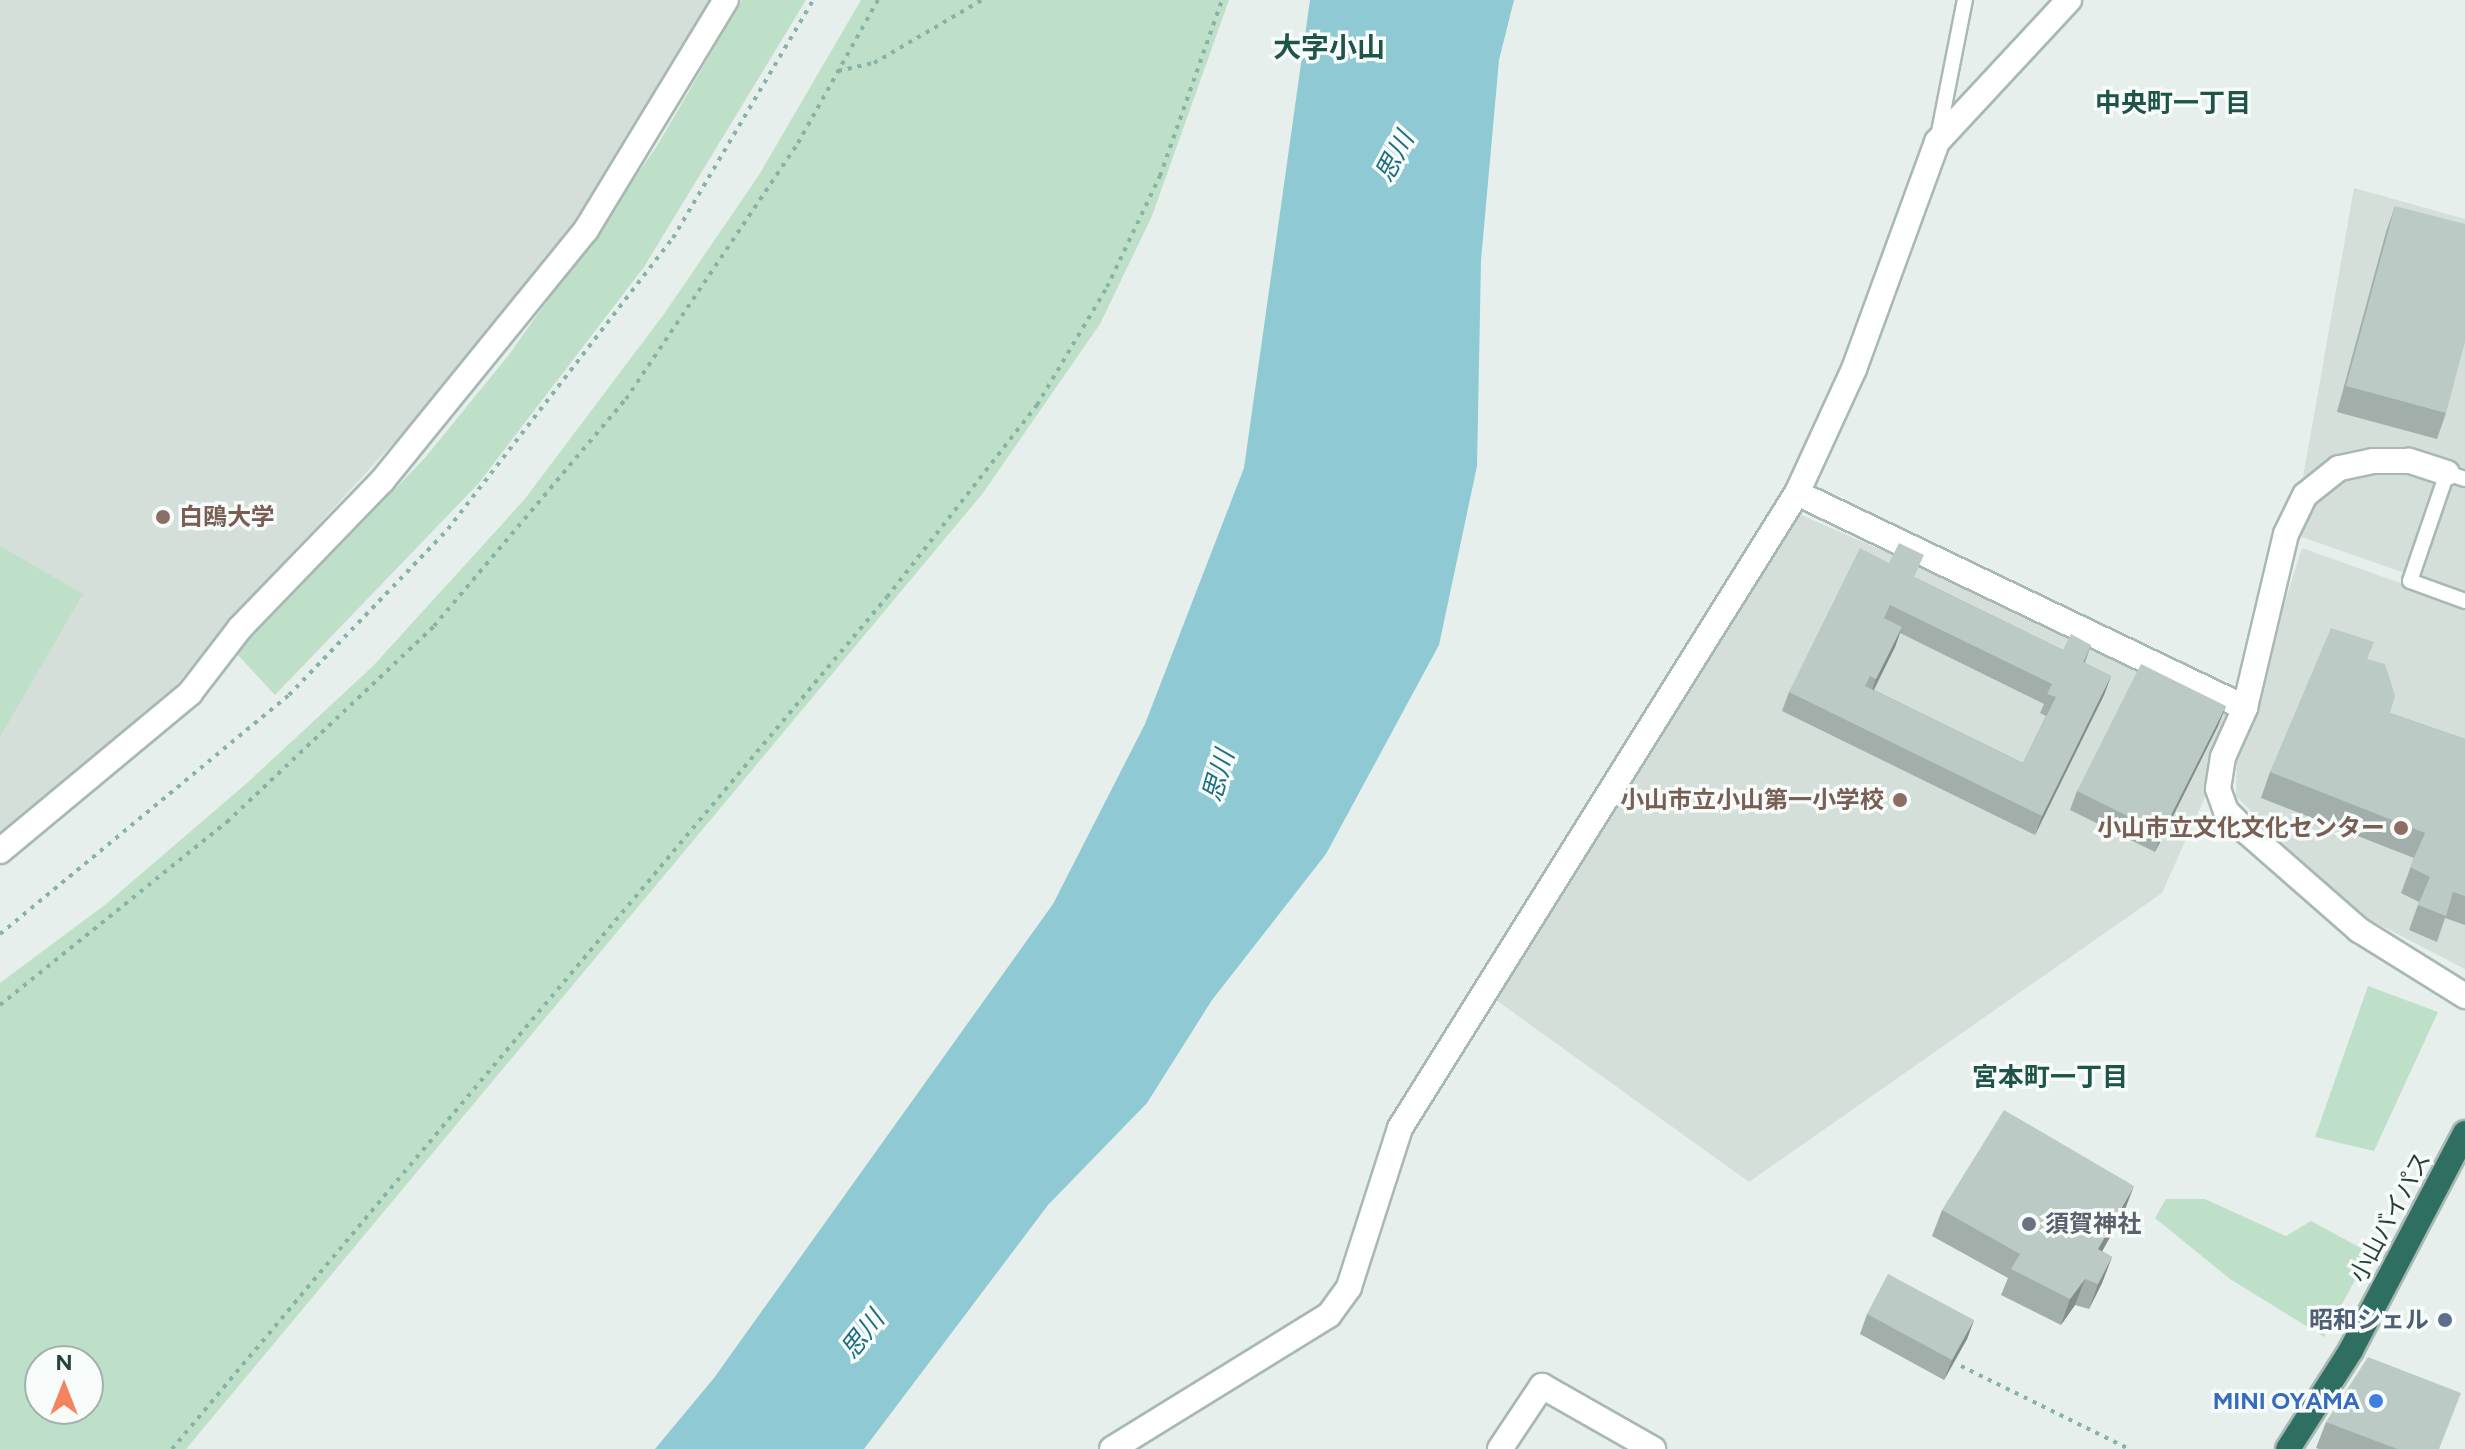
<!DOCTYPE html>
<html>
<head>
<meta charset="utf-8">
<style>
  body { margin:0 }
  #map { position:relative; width:2465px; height:1449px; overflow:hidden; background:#e6efeb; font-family:Figtree,"Noto Sans JP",sans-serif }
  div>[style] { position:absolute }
  .built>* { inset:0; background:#d4dfda }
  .green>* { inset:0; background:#bfe0c8 }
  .water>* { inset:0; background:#8ec9d4 }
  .path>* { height:4px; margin-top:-2px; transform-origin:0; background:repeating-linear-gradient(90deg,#86b3a5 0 4px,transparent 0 10px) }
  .roads { filter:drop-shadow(2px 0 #a8b8b2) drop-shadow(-2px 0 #a8b8b2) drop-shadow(0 2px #a8b8b2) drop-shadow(0 -2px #a8b8b2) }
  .lane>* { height:14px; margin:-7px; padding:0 7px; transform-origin:7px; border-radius:7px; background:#fff }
  .street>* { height:24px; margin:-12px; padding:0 12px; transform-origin:12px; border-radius:12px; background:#fff }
  .highway>* { height:24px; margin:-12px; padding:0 12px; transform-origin:12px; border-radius:12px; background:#2f6f62 }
  .wall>* { inset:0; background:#a1aea9 }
  .shaded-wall>* { inset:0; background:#838d89 }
  .building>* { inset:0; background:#bbcac4 }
  .dots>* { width:22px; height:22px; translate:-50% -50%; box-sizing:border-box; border:4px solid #f7fbf9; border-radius:50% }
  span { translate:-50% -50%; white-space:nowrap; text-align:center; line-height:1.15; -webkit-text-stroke:7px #f7fbf9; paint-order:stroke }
  .education-label { font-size:24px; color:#785e54; font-weight:700 }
  .left { translate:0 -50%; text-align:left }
  .right { translate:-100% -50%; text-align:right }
  .street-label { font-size:24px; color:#24423a }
  .worship-label { font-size:24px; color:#5b616d; font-weight:700 }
  .service-label { font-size:24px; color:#4e5e75; font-weight:700 }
  .shop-label { font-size:24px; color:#366cbe; font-weight:700 }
  .neighbourhood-label { font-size:26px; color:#1f5548; font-weight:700 }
  .water-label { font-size:26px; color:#1c6f80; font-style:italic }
  .quarter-label { font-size:28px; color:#1f5548; font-weight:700 }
  .north { position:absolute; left:24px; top:1345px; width:80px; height:80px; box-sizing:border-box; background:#f7fbf9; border:2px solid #a3b1ad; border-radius:50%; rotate:0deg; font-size:22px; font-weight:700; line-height:32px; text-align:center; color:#24423a }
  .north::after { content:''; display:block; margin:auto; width:28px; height:36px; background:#f4845f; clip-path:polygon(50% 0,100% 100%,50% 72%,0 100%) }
</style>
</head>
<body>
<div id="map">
  <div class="built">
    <div style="clip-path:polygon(0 0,711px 0,661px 88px,568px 231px,424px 410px,227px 624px,155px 711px,0 836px)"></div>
    <div style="clip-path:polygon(2354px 188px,2465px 219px,2465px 594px,2293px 534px)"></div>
    <div style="clip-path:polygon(1776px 504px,2245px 708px,2162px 893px,1749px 1182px,1482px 990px)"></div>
    <div style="clip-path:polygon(2302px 548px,2465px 606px,2465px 969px,2349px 909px,2236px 796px,2237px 753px)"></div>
  </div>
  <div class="green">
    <div style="clip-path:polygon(742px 0,806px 0,644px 267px,478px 484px,275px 695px,236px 653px,424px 459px,508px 356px,657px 146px)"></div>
    <div style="clip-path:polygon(evenodd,861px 0,1229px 0,1152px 216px,1100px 324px,983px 493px,186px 1449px,0 1449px,0 983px,106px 904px,247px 783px,373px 666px,524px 500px,664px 314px,759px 175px,861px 0,40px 1361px,88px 1361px,88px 1409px,40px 1409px,40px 1361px)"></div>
    <div style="clip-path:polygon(0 546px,83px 594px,0 737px)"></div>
    <div style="clip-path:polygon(2368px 986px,2438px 1012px,2374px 1151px,2315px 1137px)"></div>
    <div style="clip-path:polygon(2166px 1199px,2205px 1199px,2286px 1236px,2311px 1221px,2370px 1253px,2324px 1337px,2230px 1279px,2155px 1218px)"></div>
  </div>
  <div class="water">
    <div style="clip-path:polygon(1310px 0,1514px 0,1499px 60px,1481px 260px,1477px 466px,1439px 645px,1326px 854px,1212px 1000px,1147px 1103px,1048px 1205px,864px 1449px,655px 1449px,714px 1378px,1053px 904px,1145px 724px,1244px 468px)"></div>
  </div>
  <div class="path">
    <div style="left:838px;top:71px;width:37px;rotate:-13deg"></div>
    <div style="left:874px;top:63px;width:125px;rotate:-30.3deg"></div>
    <div style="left:0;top:934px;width:375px;rotate:-39.6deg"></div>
    <div style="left:289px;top:695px;width:230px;rotate:-46.2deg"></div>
    <div style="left:448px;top:529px;width:368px;rotate:-52.3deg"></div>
    <div style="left:673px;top:238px;width:276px;rotate:-59.5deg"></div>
    <div style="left:0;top:1005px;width:292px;rotate:-38.9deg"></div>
    <div style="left:227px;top:822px;width:285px;rotate:-43.4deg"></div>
    <div style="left:434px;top:626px;width:297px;rotate:-49.8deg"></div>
    <div style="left:626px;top:399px;width:308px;rotate:-56.1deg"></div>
    <div style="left:798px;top:143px;width:164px;rotate:-60.8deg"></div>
    <div style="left:1961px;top:1366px;width:187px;rotate:26.3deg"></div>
    <div style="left:172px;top:1449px;width:1112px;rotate:-50deg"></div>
    <div style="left:887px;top:597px;width:244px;rotate:-52deg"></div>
    <div style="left:1037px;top:405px;width:137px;rotate:-59.3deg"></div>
    <div style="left:1107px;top:287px;width:123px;rotate:-64.5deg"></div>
    <div style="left:1160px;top:176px;width:187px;rotate:-70.6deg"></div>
  </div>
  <div class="roads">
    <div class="lane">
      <div style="left:1938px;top:137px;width:140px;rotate:-78.9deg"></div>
      <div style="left:2465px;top:479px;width:19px;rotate:-162deg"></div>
      <div style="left:2447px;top:473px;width:114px;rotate:108.9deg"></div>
      <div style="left:2410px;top:581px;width:59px;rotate:20deg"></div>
    </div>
    <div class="street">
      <div style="left:2447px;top:473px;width:40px;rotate:-162deg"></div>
      <div style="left:2409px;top:461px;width:36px;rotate:180deg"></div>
      <div style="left:2373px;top:461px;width:35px;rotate:168deg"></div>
      <div style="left:2339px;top:468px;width:43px;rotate:141.5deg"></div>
      <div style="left:2305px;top:495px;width:43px;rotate:116deg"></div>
      <div style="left:2286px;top:534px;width:179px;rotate:103.3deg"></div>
      <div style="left:2245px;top:708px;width:54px;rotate:114.2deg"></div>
      <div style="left:2223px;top:757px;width:32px;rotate:99deg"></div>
      <div style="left:2218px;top:789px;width:23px;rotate:70deg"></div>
      <div style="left:2226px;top:811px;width:30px;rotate:45deg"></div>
      <div style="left:2247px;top:832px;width:149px;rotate:41.2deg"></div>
      <div style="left:2359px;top:930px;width:125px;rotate:31.9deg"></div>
      <div style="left:1797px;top:493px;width:497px;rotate:25.6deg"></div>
      <div style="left:0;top:851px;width:247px;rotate:-39.7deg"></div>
      <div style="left:190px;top:693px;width:82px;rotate:-52.4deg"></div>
      <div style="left:240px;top:628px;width:204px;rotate:-46deg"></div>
      <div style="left:382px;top:481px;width:323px;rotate:-50.9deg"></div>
      <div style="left:586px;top:230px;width:269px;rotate:-58.7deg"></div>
      <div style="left:1112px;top:1449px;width:255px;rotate:-31.7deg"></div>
      <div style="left:1329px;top:1315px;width:34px;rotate:-54deg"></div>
      <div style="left:1349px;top:1287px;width:167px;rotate:-72.2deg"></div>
      <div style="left:1400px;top:1128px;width:749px;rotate:-57.99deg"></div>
      <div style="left:1797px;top:493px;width:136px;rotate:-65.3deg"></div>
      <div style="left:1854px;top:369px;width:242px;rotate:-69.9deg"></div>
      <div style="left:1937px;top:142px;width:194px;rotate:-47.1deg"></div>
      <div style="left:1500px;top:1449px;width:76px;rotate:-56.3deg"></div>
      <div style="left:1542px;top:1386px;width:128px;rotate:29.6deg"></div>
    </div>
    <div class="highway">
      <div style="left:2288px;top:1449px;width:117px;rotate:-57.5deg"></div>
      <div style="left:2351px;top:1350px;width:245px;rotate:-62.3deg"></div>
    </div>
  </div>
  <div class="wall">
    <div style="clip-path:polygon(2395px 206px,2446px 413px,2437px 439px,2337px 412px,2386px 232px)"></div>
    <div style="clip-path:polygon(evenodd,1916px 578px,2063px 650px,2091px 645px,2085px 663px,2111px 676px,2104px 695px,2035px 835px,1782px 711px,1789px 692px,1916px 578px,1900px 633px,2044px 704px,2040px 713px,2046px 716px,2023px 763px,1874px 690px,1895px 647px,1900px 633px)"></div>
    <div style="clip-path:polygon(2368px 659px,2390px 713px,2465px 739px,2465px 925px,2445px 918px,2437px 942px,2409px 930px,2419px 902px,2401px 893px,2414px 858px,2261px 798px,2270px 772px)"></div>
    <div style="clip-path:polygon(2226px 706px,2218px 726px,2155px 852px,2070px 810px,2077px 791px)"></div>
    <div style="clip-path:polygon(1942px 1210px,2124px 1212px,2102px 1251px,2112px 1257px,2102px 1283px,2089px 1309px,2075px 1305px,2061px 1325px,2001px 1295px,2008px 1278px,1932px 1236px)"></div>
    <div style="clip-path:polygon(1867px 1314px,1974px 1320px,1967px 1339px,1944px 1380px,1860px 1334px)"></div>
    <div style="clip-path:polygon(2326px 1422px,2440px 1449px,2319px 1449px,2316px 1448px)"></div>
  </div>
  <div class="shaded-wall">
    <div style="clip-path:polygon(1902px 627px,1895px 647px,1869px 699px,1876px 679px)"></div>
    <div style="clip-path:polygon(2111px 676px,2104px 695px,2035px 835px,2042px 816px)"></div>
    <div style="clip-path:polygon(2226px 706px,2218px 726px,2155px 852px,2162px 833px)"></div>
    <div style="clip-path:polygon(2134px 1186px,2124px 1212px,2089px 1275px,2098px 1249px)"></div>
    <div style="clip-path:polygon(2112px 1257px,2102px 1283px,2089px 1309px,2098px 1284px)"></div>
    <div style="clip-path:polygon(2085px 1279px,2075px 1305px,2061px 1325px,2070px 1299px)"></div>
    <div style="clip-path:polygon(1974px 1320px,1967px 1339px,1944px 1380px,1952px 1360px)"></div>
  </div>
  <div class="building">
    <div style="clip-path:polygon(2395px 206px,2465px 224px,2465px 342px,2446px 413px,2346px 386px)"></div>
    <div style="clip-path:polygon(evenodd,1899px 543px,1924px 555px,1914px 577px,2063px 650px,2071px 634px,2091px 645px,2083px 662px,2111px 676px,2042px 816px,1789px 692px,1860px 548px,1889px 563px,1899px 543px,1890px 605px,2052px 684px,2047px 694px,2056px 697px,2023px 763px,1865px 686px,1870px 676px,1876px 679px,1902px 627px,1884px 618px,1890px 605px)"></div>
    <div style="clip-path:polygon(2331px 628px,2374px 642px,2367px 659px,2385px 664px,2395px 696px,2390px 713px,2465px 739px,2465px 896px,2453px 892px,2446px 916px,2418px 905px,2430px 877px,2410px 867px,2425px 833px,2270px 772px)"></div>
    <div style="clip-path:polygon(2141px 664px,2226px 706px,2162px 833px,2077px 791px)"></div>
    <div style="clip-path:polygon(2004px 1110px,2134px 1186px,2098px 1249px,2112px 1257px,2098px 1284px,2085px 1279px,2070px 1299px,2011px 1269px,2020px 1254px,1942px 1210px)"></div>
    <div style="clip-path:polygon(1888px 1274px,1974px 1320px,1952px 1360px,1867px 1314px)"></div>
    <div style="clip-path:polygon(2368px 1357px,2461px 1393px,2439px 1449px,2397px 1449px,2326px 1422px)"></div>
  </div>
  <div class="dots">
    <div style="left:163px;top:517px;background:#8d6e63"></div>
    <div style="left:1900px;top:800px;background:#8d6e63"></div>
    <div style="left:2401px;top:828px;background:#8d6e63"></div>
    <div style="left:2029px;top:1224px;background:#6b7280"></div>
    <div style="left:2445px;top:1320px;background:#5c6f8a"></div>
    <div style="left:2376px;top:1401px;background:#3f7fe0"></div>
  </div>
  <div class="education-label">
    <span class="left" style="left:179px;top:517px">白鴎大学</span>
    <span class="right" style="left:1884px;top:800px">小山市立小山第一小学校</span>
    <span class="right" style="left:2385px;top:828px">小山市立文化文化センター</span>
  </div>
  <div class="street-label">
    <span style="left:2390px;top:1217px;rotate:-62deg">小山バイパス</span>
  </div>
  <div class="worship-label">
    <span class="left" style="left:2045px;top:1224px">須賀神社</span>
  </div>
  <div class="service-label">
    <span class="right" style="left:2429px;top:1320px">昭和シェル</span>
  </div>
  <div class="shop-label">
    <span class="right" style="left:2360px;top:1401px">MINI OYAMA</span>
  </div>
  <div class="neighbourhood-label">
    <span style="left:2173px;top:104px">中央町一丁目</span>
    <span style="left:2050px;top:1078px">宮本町一丁目</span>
  </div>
  <div class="water-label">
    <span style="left:1395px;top:157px;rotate:-62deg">思川</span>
    <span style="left:1219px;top:776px;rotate:-74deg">思川</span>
    <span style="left:863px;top:1335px;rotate:-52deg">思川</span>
  </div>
  <div class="quarter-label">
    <span style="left:1329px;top:47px">大字小山</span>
  </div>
  <div class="north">N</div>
</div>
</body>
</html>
